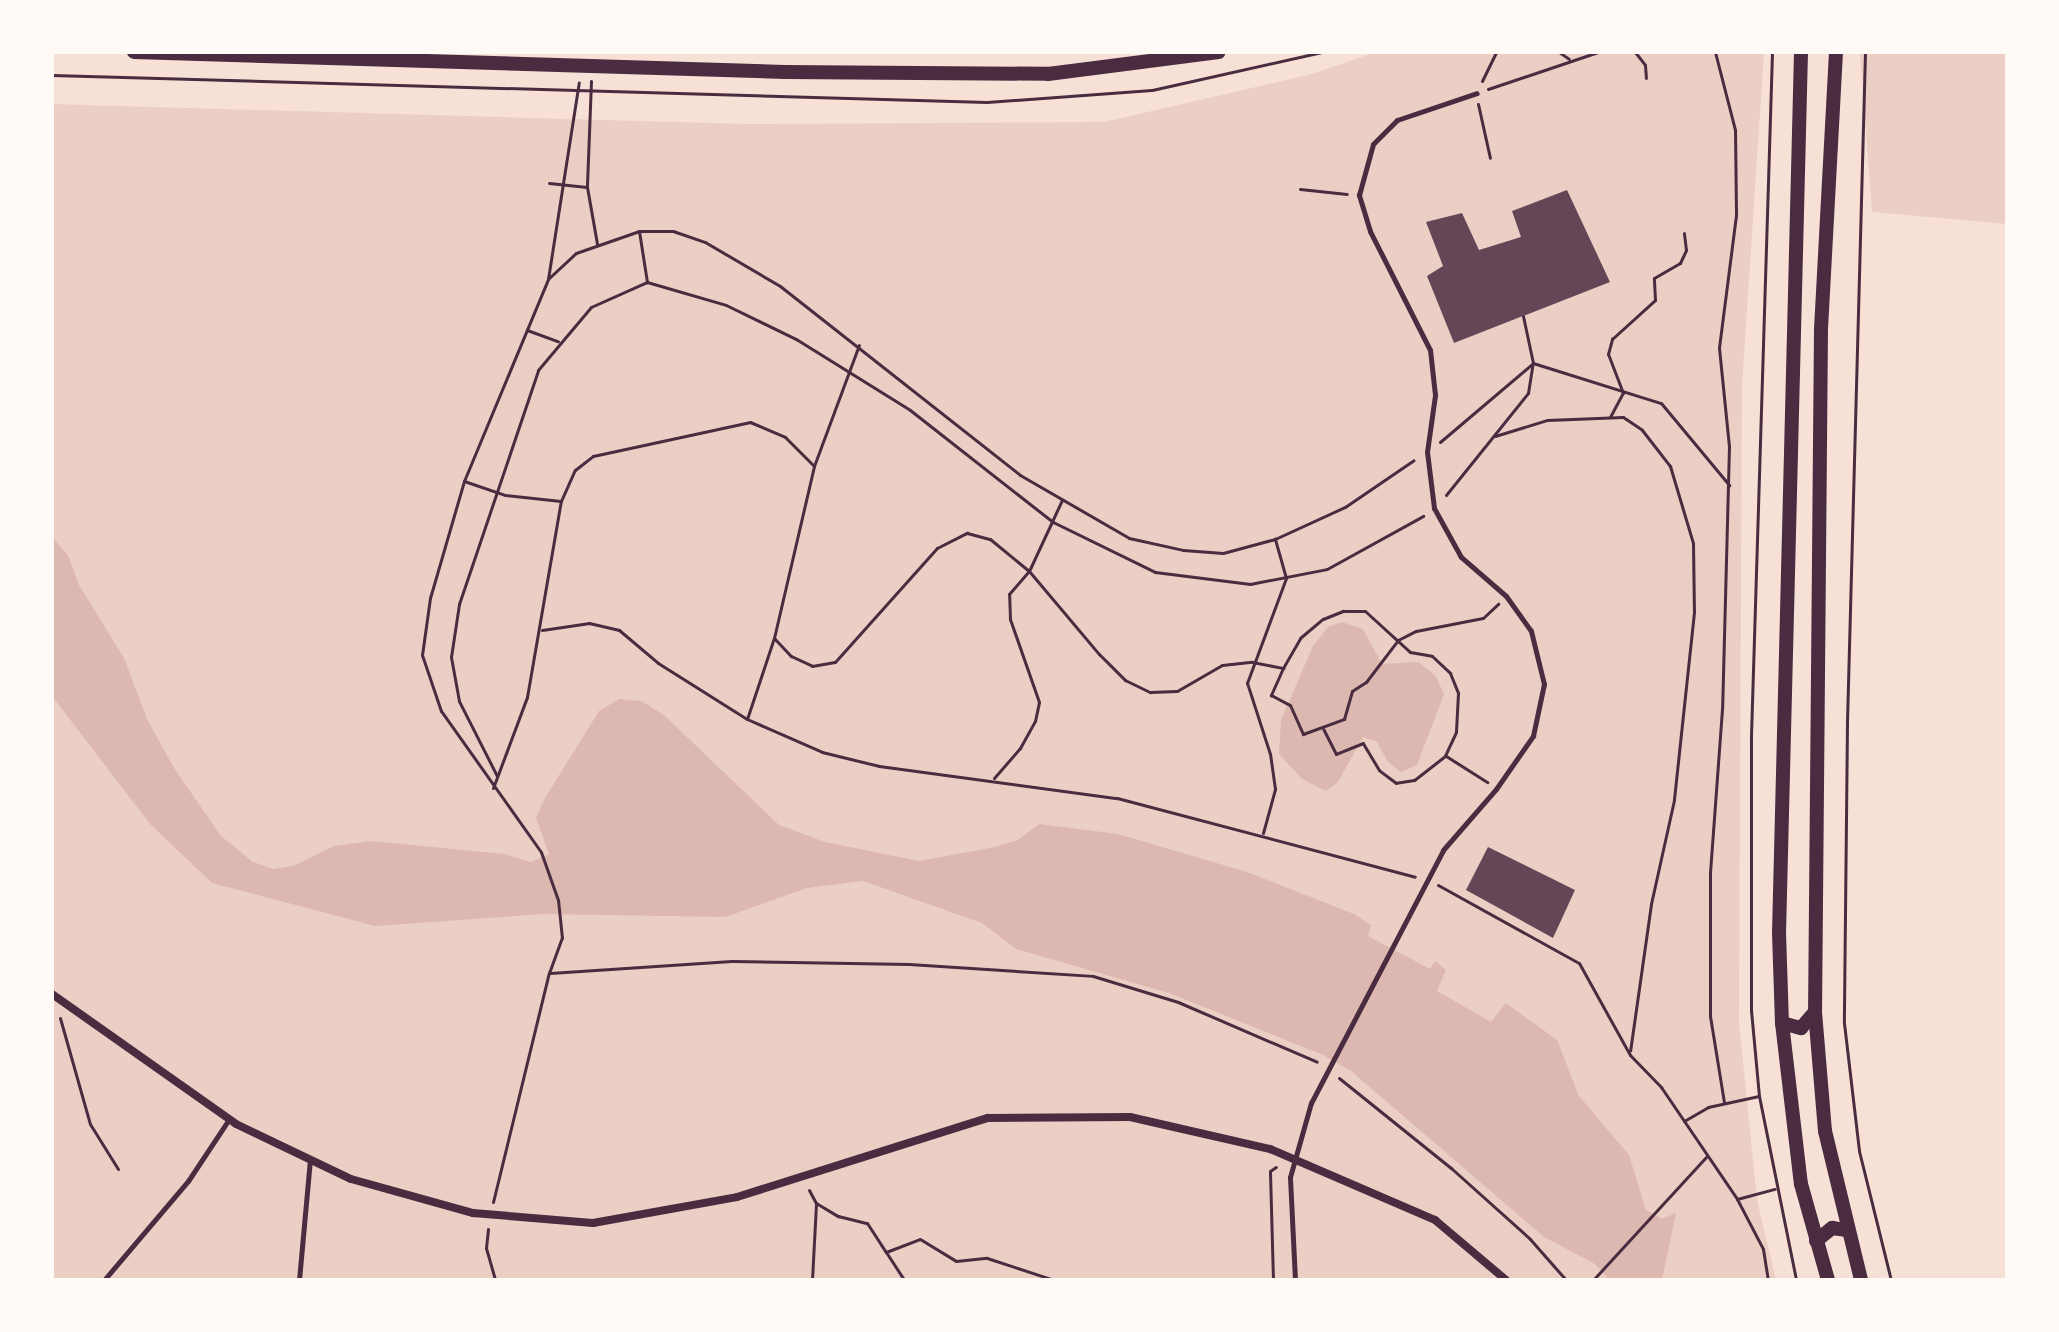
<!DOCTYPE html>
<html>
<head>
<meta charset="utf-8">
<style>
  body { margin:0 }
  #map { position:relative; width:2059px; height:1332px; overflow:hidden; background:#f7e1d7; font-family:"Varela Round",sans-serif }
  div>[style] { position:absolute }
  .green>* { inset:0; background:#ebcfc5 }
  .water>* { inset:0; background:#dcb8b0 }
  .building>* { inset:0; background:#644757 }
  .path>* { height:3px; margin:-1.5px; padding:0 1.5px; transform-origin:1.5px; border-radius:1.5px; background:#4a2c40 }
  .service>* { height:5px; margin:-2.5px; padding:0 2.5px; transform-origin:2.5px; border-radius:2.5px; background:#4a2c40 }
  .minor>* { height:8px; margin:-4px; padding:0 4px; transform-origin:4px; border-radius:4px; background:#4a2c40 }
  .secondary>* { height:14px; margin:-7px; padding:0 7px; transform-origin:7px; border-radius:7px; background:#4a2c40 }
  span { translate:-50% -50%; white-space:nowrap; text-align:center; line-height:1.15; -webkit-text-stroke:8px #fffaf5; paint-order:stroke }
  .frame { position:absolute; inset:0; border:54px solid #fffaf5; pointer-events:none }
</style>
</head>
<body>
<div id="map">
  <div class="green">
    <div style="clip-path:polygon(1376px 52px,1764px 52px,1742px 387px,1739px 1021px,1757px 1200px,1776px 1280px,52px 1280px,52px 104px,746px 124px,1104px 122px,1312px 74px)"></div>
    <div style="clip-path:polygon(1860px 52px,2007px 52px,2007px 224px,1872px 212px)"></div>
  </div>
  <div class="water">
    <div style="clip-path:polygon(52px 537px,68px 555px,79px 585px,124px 658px,147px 719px,174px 768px,221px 836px,253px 862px,273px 869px,293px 866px,334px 846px,371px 841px,504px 854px,531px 862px,549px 854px,536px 818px,545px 798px,599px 711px,619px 699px,642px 701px,665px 716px,779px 825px,825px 842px,919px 861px,995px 847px,1018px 840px,1039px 824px,1118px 834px,1247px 872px,1354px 914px,1371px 925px,1368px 936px,1430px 969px,1435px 961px,1446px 970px,1437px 991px,1491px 1022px,1506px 1003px,1557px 1040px,1579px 1096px,1629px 1155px,1646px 1210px,1662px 1219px,1676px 1213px,1662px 1280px,1610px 1280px,1595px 1264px,1544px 1237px,1351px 1071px,1323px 1055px,1169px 993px,1016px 949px,982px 923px,863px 881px,807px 888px,725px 917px,544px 914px,375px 926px,212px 883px,150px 824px,52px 696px)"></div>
    <div style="clip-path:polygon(1342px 622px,1363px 629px,1382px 664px,1418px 662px,1435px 675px,1444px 694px,1417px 765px,1401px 772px,1388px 762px,1377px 742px,1363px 737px,1338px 782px,1326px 791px,1302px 779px,1279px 754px,1281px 720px,1313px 646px,1328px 627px)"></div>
  </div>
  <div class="building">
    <div style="clip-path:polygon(1567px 190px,1610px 282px,1454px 343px,1427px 276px,1443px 266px,1426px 222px,1462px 213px,1479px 250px,1521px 237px,1512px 211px)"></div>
    <div style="clip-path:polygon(1488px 847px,1575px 890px,1553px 938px,1466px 890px)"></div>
  </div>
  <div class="path">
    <div style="left:1559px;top:52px;width:12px;rotate:35deg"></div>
    <div style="left:1635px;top:52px;width:16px;rotate:52deg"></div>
    <div style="left:1645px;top:65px;width:13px;rotate:86deg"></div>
    <div style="left:1715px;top:52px;width:81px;rotate:75.6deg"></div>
    <div style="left:1735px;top:130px;width:85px;rotate:89.3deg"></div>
    <div style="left:1736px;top:215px;width:134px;rotate:97.3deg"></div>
    <div style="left:1719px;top:348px;width:99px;rotate:84.2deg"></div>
    <div style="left:1729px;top:446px;width:263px;rotate:91.5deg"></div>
    <div style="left:1722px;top:709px;width:164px;rotate:94.2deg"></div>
    <div style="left:1710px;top:873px;width:143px;rotate:90deg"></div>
    <div style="left:1710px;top:1016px;width:87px;rotate:80.8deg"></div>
    <div style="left:1772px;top:52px;width:684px;rotate:91.76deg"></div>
    <div style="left:1751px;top:736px;width:274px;rotate:90deg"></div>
    <div style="left:1751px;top:1010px;width:86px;rotate:84.7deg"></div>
    <div style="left:1759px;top:1096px;width:188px;rotate:78.6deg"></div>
    <div style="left:1865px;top:52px;width:671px;rotate:91.54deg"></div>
    <div style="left:1847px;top:723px;width:300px;rotate:90.6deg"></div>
    <div style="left:1844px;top:1023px;width:129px;rotate:83.3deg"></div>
    <div style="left:1859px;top:1151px;width:133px;rotate:76.1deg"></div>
    <div style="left:52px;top:75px;width:935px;rotate:1.65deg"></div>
    <div style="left:987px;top:102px;width:165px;rotate:-4.2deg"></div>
    <div style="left:1152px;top:90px;width:174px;rotate:-12.6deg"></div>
    <div style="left:591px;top:81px;width:106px;rotate:92.2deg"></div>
    <div style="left:587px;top:187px;width:58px;rotate:80deg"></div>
    <div style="left:1482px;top:81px;width:32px;rotate:-64deg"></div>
    <div style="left:1488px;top:89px;width:116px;rotate:-18.6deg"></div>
    <div style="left:1478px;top:104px;width:55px;rotate:77.5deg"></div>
    <div style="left:549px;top:183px;width:38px;rotate:6deg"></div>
    <div style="left:1300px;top:189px;width:47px;rotate:6.1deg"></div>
    <div style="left:639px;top:231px;width:52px;rotate:81.1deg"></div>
    <div style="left:548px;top:279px;width:38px;rotate:-43deg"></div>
    <div style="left:576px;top:253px;width:67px;rotate:-19.2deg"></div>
    <div style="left:639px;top:231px;width:34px"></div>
    <div style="left:673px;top:231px;width:34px;rotate:19deg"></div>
    <div style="left:705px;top:242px;width:87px;rotate:30.4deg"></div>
    <div style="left:780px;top:286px;width:305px;rotate:38.2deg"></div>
    <div style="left:1020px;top:475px;width:126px;rotate:30deg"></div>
    <div style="left:1129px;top:538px;width:55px;rotate:12.5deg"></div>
    <div style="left:1183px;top:550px;width:40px;rotate:4.3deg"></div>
    <div style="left:1223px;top:553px;width:54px;rotate:-15.1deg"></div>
    <div style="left:1275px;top:539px;width:77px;rotate:-24.6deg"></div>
    <div style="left:1345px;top:507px;width:83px;rotate:-34.3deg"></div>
    <div style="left:527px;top:330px;width:33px;rotate:20deg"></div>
    <div style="left:1610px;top:417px;width:27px;rotate:-62deg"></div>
    <div style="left:1623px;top:393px;width:42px;rotate:-111deg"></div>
    <div style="left:1608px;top:354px;width:16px;rotate:-75deg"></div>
    <div style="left:1612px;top:339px;width:58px;rotate:-42.2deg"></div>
    <div style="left:1655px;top:300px;width:22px;rotate:-93deg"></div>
    <div style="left:1654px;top:278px;width:30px;rotate:-30deg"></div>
    <div style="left:1680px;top:263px;width:14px;rotate:-65deg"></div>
    <div style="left:1686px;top:250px;width:17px;rotate:-97deg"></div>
    <div style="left:1495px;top:436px;width:54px;rotate:-17.1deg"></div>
    <div style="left:1547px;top:420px;width:76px;rotate:-2.3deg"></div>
    <div style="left:1623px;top:417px;width:23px;rotate:34deg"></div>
    <div style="left:1642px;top:430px;width:46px;rotate:52.1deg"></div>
    <div style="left:1670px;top:466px;width:80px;rotate:73.4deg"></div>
    <div style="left:1693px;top:543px;width:69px;rotate:89.2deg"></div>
    <div style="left:1694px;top:612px;width:189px;rotate:96.1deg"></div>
    <div style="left:1674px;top:800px;width:107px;rotate:102.5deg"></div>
    <div style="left:1651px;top:904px;width:148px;rotate:98.1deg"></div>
    <div style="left:1440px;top:442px;width:122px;rotate:-40.3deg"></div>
    <div style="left:1533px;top:363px;width:134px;rotate:17.4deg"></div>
    <div style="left:1661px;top:403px;width:107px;rotate:50.3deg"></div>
    <div style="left:464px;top:481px;width:43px;rotate:18.9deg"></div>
    <div style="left:505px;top:495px;width:56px;rotate:6.1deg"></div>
    <div style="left:1446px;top:495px;width:131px;rotate:-51.2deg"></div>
    <div style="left:1528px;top:393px;width:30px;rotate:-81deg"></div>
    <div style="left:1533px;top:363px;width:48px;rotate:-102deg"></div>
    <div style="left:542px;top:630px;width:48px;rotate:-8.5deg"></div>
    <div style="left:589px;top:623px;width:31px;rotate:13deg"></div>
    <div style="left:619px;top:630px;width:51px;rotate:40.2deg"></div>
    <div style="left:658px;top:663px;width:105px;rotate:32.2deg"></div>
    <div style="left:747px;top:719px;width:82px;rotate:23.7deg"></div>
    <div style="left:822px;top:752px;width:59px;rotate:13.8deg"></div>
    <div style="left:879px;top:766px;width:240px;rotate:7.7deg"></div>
    <div style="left:1117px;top:798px;width:308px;rotate:14.8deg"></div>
    <div style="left:774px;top:638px;width:25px;rotate:47deg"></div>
    <div style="left:791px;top:656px;width:23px;rotate:25deg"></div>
    <div style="left:812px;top:666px;width:23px;rotate:-10deg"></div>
    <div style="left:835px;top:662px;width:153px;rotate:-48.2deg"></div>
    <div style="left:937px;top:548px;width:34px;rotate:-27deg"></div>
    <div style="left:967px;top:533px;width:24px;rotate:15deg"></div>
    <div style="left:990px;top:539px;width:50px;rotate:39.4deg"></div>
    <div style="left:1029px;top:571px;width:109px;rotate:49.9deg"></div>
    <div style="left:1099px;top:654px;width:37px;rotate:45deg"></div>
    <div style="left:1125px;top:680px;width:28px;rotate:26deg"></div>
    <div style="left:1150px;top:692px;width:27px;rotate:-2deg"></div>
    <div style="left:1177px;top:691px;width:52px;rotate:-30deg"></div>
    <div style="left:1222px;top:665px;width:30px;rotate:-6deg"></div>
    <div style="left:1252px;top:662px;width:32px;rotate:11deg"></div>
    <div style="left:1283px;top:668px;width:30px;rotate:114deg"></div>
    <div style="left:1271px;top:695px;width:21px;rotate:28deg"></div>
    <div style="left:1290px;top:705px;width:32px;rotate:66deg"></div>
    <div style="left:1303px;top:734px;width:44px;rotate:-20.1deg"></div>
    <div style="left:1344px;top:719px;width:29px;rotate:-74deg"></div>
    <div style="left:1352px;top:691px;width:17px;rotate:-33deg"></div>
    <div style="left:1366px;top:682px;width:53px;rotate:-52.7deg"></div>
    <div style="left:1398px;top:640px;width:20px;rotate:-27deg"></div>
    <div style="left:1416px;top:631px;width:68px;rotate:-11deg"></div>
    <div style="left:1483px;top:618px;width:21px;rotate:-43deg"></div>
    <div style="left:1283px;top:668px;width:34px;rotate:-60deg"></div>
    <div style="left:1300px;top:638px;width:30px;rotate:-40deg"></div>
    <div style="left:1323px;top:619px;width:22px;rotate:-22deg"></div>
    <div style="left:1343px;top:611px;width:22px"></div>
    <div style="left:1365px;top:611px;width:61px;rotate:42.3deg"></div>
    <div style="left:1410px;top:652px;width:22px;rotate:10deg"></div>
    <div style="left:1432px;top:656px;width:25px;rotate:43deg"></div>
    <div style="left:1450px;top:673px;width:22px;rotate:68deg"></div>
    <div style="left:1458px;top:693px;width:39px;rotate:93deg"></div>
    <div style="left:1456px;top:732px;width:26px;rotate:115deg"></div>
    <div style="left:1445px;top:756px;width:39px;rotate:142deg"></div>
    <div style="left:1414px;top:780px;width:18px;rotate:171deg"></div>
    <div style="left:1396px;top:783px;width:21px;rotate:-143deg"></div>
    <div style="left:1379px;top:770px;width:31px;rotate:-121deg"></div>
    <div style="left:1363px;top:743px;width:29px;rotate:158deg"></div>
    <div style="left:1336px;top:754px;width:28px;rotate:-117deg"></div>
    <div style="left:747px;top:719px;width:85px;rotate:-71.6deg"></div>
    <div style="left:774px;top:638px;width:177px;rotate:-76.9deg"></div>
    <div style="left:814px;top:466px;width:129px;rotate:-69.6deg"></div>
    <div style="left:1446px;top:756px;width:49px;rotate:32.4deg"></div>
    <div style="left:497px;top:776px;width:84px;rotate:-116.9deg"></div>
    <div style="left:459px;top:701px;width:45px;rotate:-100.3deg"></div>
    <div style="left:451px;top:657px;width:54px;rotate:-81.4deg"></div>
    <div style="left:459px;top:604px;width:247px;rotate:-71.3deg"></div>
    <div style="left:538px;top:370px;width:82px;rotate:-49.9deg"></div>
    <div style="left:591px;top:307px;width:61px;rotate:-24.1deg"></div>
    <div style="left:647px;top:282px;width:82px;rotate:16.2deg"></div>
    <div style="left:726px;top:305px;width:78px;rotate:25.9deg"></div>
    <div style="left:796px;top:339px;width:134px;rotate:31.9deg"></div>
    <div style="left:910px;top:410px;width:182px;rotate:38.1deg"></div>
    <div style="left:1053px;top:522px;width:114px;rotate:26.1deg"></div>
    <div style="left:1155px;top:572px;width:96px;rotate:7.2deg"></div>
    <div style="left:1250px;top:584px;width:78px;rotate:-11deg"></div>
    <div style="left:1327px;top:569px;width:110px;rotate:-28.9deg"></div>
    <div style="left:994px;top:778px;width:40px;rotate:-49deg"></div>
    <div style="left:1020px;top:748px;width:31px;rotate:-61deg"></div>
    <div style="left:1035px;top:721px;width:19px;rotate:-78deg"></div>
    <div style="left:1039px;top:702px;width:88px;rotate:-109.3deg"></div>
    <div style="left:1010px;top:619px;width:25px;rotate:-92deg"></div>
    <div style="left:1009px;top:594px;width:30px;rotate:-49deg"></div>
    <div style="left:1029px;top:571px;width:78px;rotate:-65.1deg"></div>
    <div style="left:493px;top:788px;width:97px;rotate:-69.5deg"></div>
    <div style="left:527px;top:697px;width:199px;rotate:-80.2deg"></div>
    <div style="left:561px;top:501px;width:34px;rotate:-66deg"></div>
    <div style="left:575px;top:470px;width:23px;rotate:-38deg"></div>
    <div style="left:593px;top:456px;width:161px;rotate:-12.2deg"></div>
    <div style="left:750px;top:422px;width:38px;rotate:23deg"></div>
    <div style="left:785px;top:437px;width:41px;rotate:45deg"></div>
    <div style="left:1263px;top:833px;width:46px;rotate:-74.7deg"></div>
    <div style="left:1275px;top:789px;width:35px;rotate:-98deg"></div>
    <div style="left:1270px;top:754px;width:75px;rotate:-107.9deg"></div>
    <div style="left:1247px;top:683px;width:112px;rotate:-69.6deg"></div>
    <div style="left:1286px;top:578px;width:41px;rotate:-105.8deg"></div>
    <div style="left:1438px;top:885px;width:161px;rotate:29deg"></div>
    <div style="left:1579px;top:963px;width:105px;rotate:61deg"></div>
    <div style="left:1630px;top:1055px;width:45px;rotate:45.9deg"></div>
    <div style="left:1661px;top:1087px;width:135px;rotate:55.8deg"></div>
    <div style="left:1737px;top:1199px;width:56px;rotate:62.5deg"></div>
    <div style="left:1763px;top:1249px;width:31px;rotate:81deg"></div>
    <div style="left:550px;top:973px;width:182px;rotate:-3.8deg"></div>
    <div style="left:732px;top:961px;width:177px;rotate:1deg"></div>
    <div style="left:909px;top:964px;width:184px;rotate:3.7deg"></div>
    <div style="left:1093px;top:976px;width:89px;rotate:17deg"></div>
    <div style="left:1178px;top:1002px;width:151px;rotate:23.3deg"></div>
    <div style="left:60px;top:1018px;width:110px;rotate:74.2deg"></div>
    <div style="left:90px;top:1124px;width:53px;rotate:58.1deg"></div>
    <div style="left:1339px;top:1078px;width:144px;rotate:38.8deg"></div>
    <div style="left:1451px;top:1168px;width:106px;rotate:41.9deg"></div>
    <div style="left:1530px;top:1239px;width:55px;rotate:48.7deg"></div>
    <div style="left:1684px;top:1121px;width:28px;rotate:-30deg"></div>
    <div style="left:1708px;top:1107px;width:52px;rotate:-12.2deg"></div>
    <div style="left:809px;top:1190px;width:15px;rotate:62deg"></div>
    <div style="left:816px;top:1203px;width:26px;rotate:31deg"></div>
    <div style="left:838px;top:1216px;width:30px;rotate:14deg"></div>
    <div style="left:867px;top:1223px;width:35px;rotate:57deg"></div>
    <div style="left:886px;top:1252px;width:36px;rotate:-21deg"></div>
    <div style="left:920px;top:1239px;width:42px;rotate:31.4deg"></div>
    <div style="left:956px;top:1261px;width:31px;rotate:-6deg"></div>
    <div style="left:987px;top:1258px;width:71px;rotate:18.2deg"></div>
    <div style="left:1737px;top:1199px;width:39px;rotate:-15deg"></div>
    <div style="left:493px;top:1202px;width:236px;rotate:-76.3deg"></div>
    <div style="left:549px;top:973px;width:37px;rotate:-70deg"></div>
    <div style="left:562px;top:938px;width:38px;rotate:-96deg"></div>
    <div style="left:558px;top:900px;width:51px;rotate:-109.5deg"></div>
    <div style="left:541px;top:852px;width:173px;rotate:-125.3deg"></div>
    <div style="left:441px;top:711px;width:59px;rotate:-108.7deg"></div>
    <div style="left:422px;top:655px;width:58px;rotate:-82deg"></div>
    <div style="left:430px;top:598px;width:122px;rotate:-73.8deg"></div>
    <div style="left:464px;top:481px;width:219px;rotate:-67.4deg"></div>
    <div style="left:548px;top:279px;width:199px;rotate:-81.1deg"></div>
    <div style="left:488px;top:1229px;width:19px;rotate:96deg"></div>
    <div style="left:486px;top:1248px;width:33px;rotate:74deg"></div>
    <div style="left:886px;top:1252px;width:33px;rotate:57deg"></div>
    <div style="left:812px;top:1280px;width:77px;rotate:-87deg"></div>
    <div style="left:1273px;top:1280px;width:109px;rotate:-91.6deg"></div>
    <div style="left:1270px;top:1171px;width:7px;rotate:-34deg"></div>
    <div style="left:1593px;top:1280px;width:168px;rotate:-47.4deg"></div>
  </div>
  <div class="service">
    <div style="left:104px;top:1280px;width:130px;rotate:-49.7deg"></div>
    <div style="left:188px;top:1181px;width:74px;rotate:-56.5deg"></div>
    <div style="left:299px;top:1280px;width:121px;rotate:-84.8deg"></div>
    <div style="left:1295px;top:1280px;width:103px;rotate:-92.8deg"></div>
    <div style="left:1290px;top:1177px;width:77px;rotate:-74.2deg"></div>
    <div style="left:1311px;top:1103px;width:285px;rotate:-62.4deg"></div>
    <div style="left:1443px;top:850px;width:81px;rotate:-49deg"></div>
    <div style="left:1496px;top:789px;width:65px;rotate:-55.1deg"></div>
    <div style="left:1533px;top:736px;width:53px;rotate:-78.1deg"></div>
    <div style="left:1544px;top:684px;width:55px;rotate:-103.8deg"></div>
    <div style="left:1531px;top:631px;width:43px;rotate:-125.5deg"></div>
    <div style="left:1506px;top:596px;width:60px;rotate:-139.1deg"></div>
    <div style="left:1461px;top:557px;width:56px;rotate:-118.9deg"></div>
    <div style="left:1434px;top:508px;width:56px;rotate:-97.1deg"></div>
    <div style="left:1427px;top:452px;width:58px;rotate:-82deg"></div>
    <div style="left:1435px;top:395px;width:45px;rotate:-96.3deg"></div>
    <div style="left:1430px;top:350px;width:133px;rotate:-116.8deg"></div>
    <div style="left:1370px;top:231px;width:38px;rotate:-107deg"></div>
    <div style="left:1359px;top:195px;width:53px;rotate:-74.6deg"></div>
    <div style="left:1373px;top:144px;width:34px;rotate:-45deg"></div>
    <div style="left:1397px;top:120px;width:84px;rotate:-18.6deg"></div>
  </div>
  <div class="minor">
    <div style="left:52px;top:994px;width:225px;rotate:35.2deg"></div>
    <div style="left:236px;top:1124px;width:127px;rotate:25.6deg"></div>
    <div style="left:351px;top:1179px;width:127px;rotate:15.6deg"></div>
    <div style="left:473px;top:1213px;width:120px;rotate:4.8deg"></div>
    <div style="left:593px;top:1223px;width:146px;rotate:-10.2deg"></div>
    <div style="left:737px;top:1197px;width:263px;rotate:-17.5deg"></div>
    <div style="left:988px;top:1118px;width:142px;rotate:-0.4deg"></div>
    <div style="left:1130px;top:1117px;width:144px;rotate:12.9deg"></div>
    <div style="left:1270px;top:1149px;width:180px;rotate:23.3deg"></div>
    <div style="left:1435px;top:1220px;width:93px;rotate:40.2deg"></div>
  </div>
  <div class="secondary">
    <div style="left:134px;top:52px;width:651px;rotate:1.76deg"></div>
    <div style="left:785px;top:72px;width:263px;rotate:0.4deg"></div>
    <div style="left:1048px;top:74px;width:172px;rotate:-7.3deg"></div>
    <div style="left:1801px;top:52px;width:881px;rotate:91.43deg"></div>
    <div style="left:1779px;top:933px;width:90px;rotate:88.1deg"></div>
    <div style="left:1782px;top:1023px;width:162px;rotate:83.3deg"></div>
    <div style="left:1801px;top:1184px;width:100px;rotate:74.3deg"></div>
    <div style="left:1836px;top:52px;width:277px;rotate:93.1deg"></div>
    <div style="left:1821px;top:329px;width:683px;rotate:90.5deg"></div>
    <div style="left:1815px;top:1012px;width:119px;rotate:85.2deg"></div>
    <div style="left:1825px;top:1131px;width:153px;rotate:76.4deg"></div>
    <div style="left:1782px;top:1023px;width:20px;rotate:15deg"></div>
    <div style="left:1801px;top:1028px;width:21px;rotate:-49deg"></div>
    <div style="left:1816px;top:1241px;width:21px;rotate:-39deg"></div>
    <div style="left:1832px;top:1228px;width:15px;rotate:8deg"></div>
  </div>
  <div class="frame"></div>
</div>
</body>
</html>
